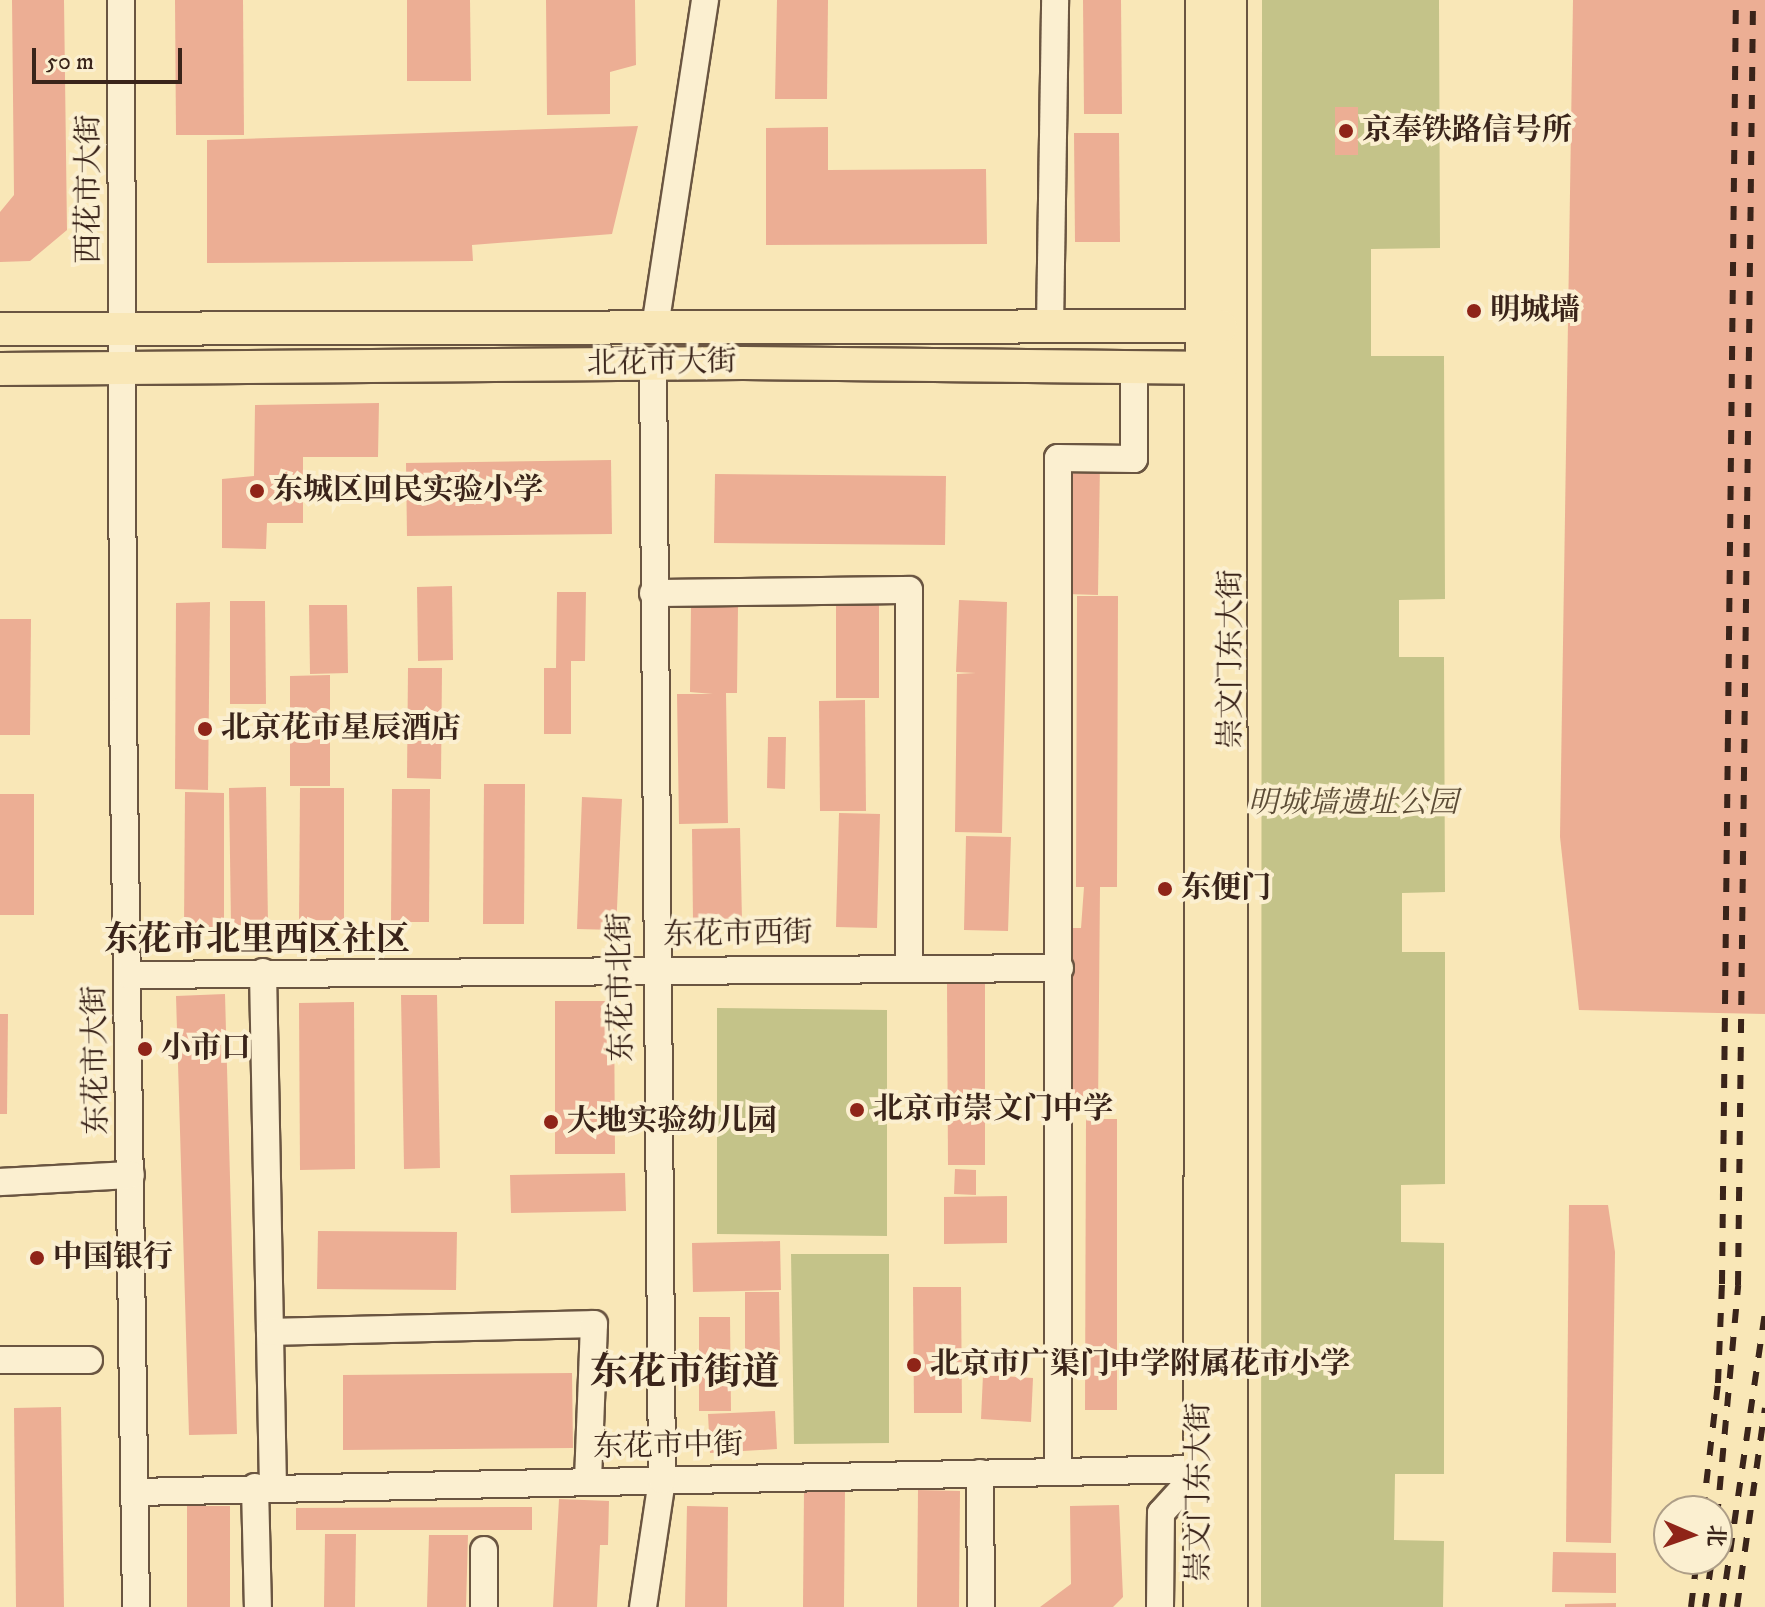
<!DOCTYPE html>
<html>
<head>
<meta charset="utf-8">
<style>
  body { margin:0 }
  #map { position:relative; width:1765px; height:1607px; overflow:hidden; background:#f9e7b7; font-family:"IM FELL DW Pica","Noto Serif SC",serif }
  div>[style] { position:absolute }
  .green>* { inset:0; background:#c4c389 }
  .building>* { inset:0; background:#ecae94 }
  .roads { filter:drop-shadow(2px 0 #6a5541) drop-shadow(-2px 0 #6a5541) drop-shadow(0 2px #6a5541) drop-shadow(0 -2px #6a5541) }
  .minor>* { height:26px; margin:-13px; padding:0 13px; transform-origin:13px; border-radius:13px; background:#fbefd0 }
  .major>* { height:32px; margin:-16px; padding:0 16px; transform-origin:16px; border-radius:16px; background:#f9e7b7 }
  .rail>* { height:6px; margin-top:-3px; transform-origin:0; background:repeating-linear-gradient(90deg,#3a241a 0 14px,transparent 0 28px) }
  .dots>* { width:22px; height:22px; translate:-50% -50%; box-sizing:border-box; border:4px solid #fbefd0; border-radius:50% }
  span { translate:-50% -50%; white-space:nowrap; text-align:center; line-height:1.15; -webkit-text-stroke:8px #fbefd0; paint-order:stroke }
  .poi-label { font-size:30px; color:#3a241a; font-weight:700 }
  .left { translate:0 -50%; text-align:left }
  .street-label { font-size:30px; color:#3a241a }
  .park-label { font-size:30px; color:#5c4c36; font-style:italic }
  .quarter-label { font-size:34px; color:#3a241a; font-weight:700 }
  .district-label { font-size:38px; color:#3a241a; font-weight:700 }
  .north { position:absolute; left:1653px; top:1495px; width:80px; height:80px; box-sizing:border-box; background:#fbefd0; border:2px solid #ae9e87; border-radius:50%; rotate:92deg; font-size:22px; font-weight:700; line-height:32px; text-align:center; color:#3a241a }
  .north::after { content:''; display:block; margin:auto; width:28px; height:36px; background:#8f2418; clip-path:polygon(50% 0,100% 100%,50% 72%,0 100%) }
  .scale { position:absolute; left:32px; top:48px; width:150px; height:36px; box-sizing:border-box; border:4px solid #3a241a; border-top:0; padding-left:10px; font-size:24px; line-height:28px; white-space:nowrap; color:#3a241a; -webkit-text-stroke:6px #fbefd0; paint-order:stroke }
</style>
</head>
<body>
<div id="map">
  <div class="green">
    <div style="clip-path:polygon(1262px 0,1439px 0,1440px 248px,1371px 249px,1371px 356px,1444px 356px,1445px 599px,1399px 600px,1399px 657px,1444px 657px,1445px 892px,1402px 893px,1402px 952px,1445px 952px,1445px 1184px,1401px 1185px,1401px 1242px,1444px 1243px,1444px 1474px,1395px 1474px,1394px 1540px,1444px 1541px,1443px 1607px,1261px 1607px)"></div>
    <div style="clip-path:polygon(717px 1008px,887px 1010px,887px 1236px,717px 1234px)"></div>
    <div style="clip-path:polygon(791px 1254px,889px 1254px,889px 1443px,794px 1444px)"></div>
  </div>
  <div class="building">
    <div style="clip-path:polygon(12px 0,64px 0,67px 230px,30px 261px,0 262px,0 212px,14px 195px)"></div>
    <div style="clip-path:polygon(175px 0,243px 0,244px 135px,176px 135px)"></div>
    <div style="clip-path:polygon(407px 0,470px 0,471px 81px,407px 81px)"></div>
    <div style="clip-path:polygon(546px 0,635px 0,636px 65px,610px 72px,610px 114px,547px 115px)"></div>
    <div style="clip-path:polygon(777px 0,828px 0,827px 99px,775px 99px)"></div>
    <div style="clip-path:polygon(1083px 0,1121px 0,1122px 114px,1084px 114px)"></div>
    <div style="clip-path:polygon(1573px 0,1765px 0,1765px 1014px,1579px 1010px,1560px 837px)"></div>
    <div style="clip-path:polygon(1335px 107px,1358px 107px,1358px 155px,1335px 155px)"></div>
    <div style="clip-path:polygon(638px 126px,612px 234px,472px 245px,473px 261px,207px 263px,207px 140px)"></div>
    <div style="clip-path:polygon(828px 127px,828px 170px,986px 169px,987px 244px,766px 245px,766px 128px)"></div>
    <div style="clip-path:polygon(1074px 133px,1119px 133px,1120px 242px,1075px 242px)"></div>
    <div style="clip-path:polygon(379px 403px,378px 457px,303px 457px,303px 523px,267px 523px,266px 549px,222px 548px,222px 479px,254px 476px,255px 405px)"></div>
    <div style="clip-path:polygon(611px 460px,612px 534px,407px 536px,406px 463px)"></div>
    <div style="clip-path:polygon(1069px 463px,1100px 463px,1098px 595px,1067px 594px)"></div>
    <div style="clip-path:polygon(715px 474px,946px 476px,945px 545px,714px 543px)"></div>
    <div style="clip-path:polygon(452px 586px,453px 660px,418px 661px,417px 587px)"></div>
    <div style="clip-path:polygon(557px 592px,586px 592px,585px 661px,571px 661px,571px 734px,544px 734px,544px 668px,556px 668px)"></div>
    <div style="clip-path:polygon(1077px 596px,1118px 596px,1117px 887px,1100px 887px,1098px 1113px,1072px 1113px,1071px 928px,1081px 928px,1084px 887px,1076px 887px)"></div>
    <div style="clip-path:polygon(959px 600px,1007px 602px,1002px 833px,955px 832px,957px 674px,976px 673px,956px 672px)"></div>
    <div style="clip-path:polygon(230px 601px,265px 601px,266px 704px,230px 704px)"></div>
    <div style="clip-path:polygon(210px 602px,208px 790px,175px 789px,176px 603px)"></div>
    <div style="clip-path:polygon(836px 603px,879px 603px,879px 698px,836px 698px)"></div>
    <div style="clip-path:polygon(309px 605px,347px 605px,348px 673px,310px 674px)"></div>
    <div style="clip-path:polygon(691px 606px,738px 607px,737px 693px,726px 693px,728px 823px,679px 824px,677px 694px,713px 694px,690px 692px)"></div>
    <div style="clip-path:polygon(0 619px,31px 619px,30px 735px,0 735px)"></div>
    <div style="clip-path:polygon(408px 668px,442px 668px,441px 779px,407px 778px)"></div>
    <div style="clip-path:polygon(330px 675px,330px 786px,290px 786px,290px 676px)"></div>
    <div style="clip-path:polygon(865px 700px,866px 811px,820px 811px,819px 701px)"></div>
    <div style="clip-path:polygon(768px 737px,786px 737px,785px 789px,767px 788px)"></div>
    <div style="clip-path:polygon(484px 784px,525px 784px,524px 924px,483px 924px)"></div>
    <div style="clip-path:polygon(266px 787px,268px 925px,231px 925px,229px 788px)"></div>
    <div style="clip-path:polygon(300px 788px,344px 788px,344px 925px,299px 924px)"></div>
    <div style="clip-path:polygon(392px 789px,430px 789px,429px 922px,391px 922px)"></div>
    <div style="clip-path:polygon(185px 792px,224px 793px,224px 928px,184px 928px)"></div>
    <div style="clip-path:polygon(0 794px,34px 794px,34px 915px,0 915px)"></div>
    <div style="clip-path:polygon(582px 797px,622px 799px,616px 930px,577px 929px)"></div>
    <div style="clip-path:polygon(839px 813px,880px 814px,877px 928px,836px 927px)"></div>
    <div style="clip-path:polygon(740px 828px,742px 921px,693px 922px,692px 829px)"></div>
    <div style="clip-path:polygon(966px 836px,1011px 837px,1008px 931px,964px 930px)"></div>
    <div style="clip-path:polygon(947px 984px,985px 984px,985px 1165px,948px 1165px)"></div>
    <div style="clip-path:polygon(225px 994px,237px 1434px,189px 1435px,176px 996px)"></div>
    <div style="clip-path:polygon(401px 995px,437px 995px,440px 1168px,404px 1169px)"></div>
    <div style="clip-path:polygon(555px 1001px,614px 1001px,615px 1154px,555px 1154px)"></div>
    <div style="clip-path:polygon(354px 1002px,355px 1169px,300px 1170px,299px 1003px)"></div>
    <div style="clip-path:polygon(0 1014px,8px 1014px,7px 1114px,0 1114px)"></div>
    <div style="clip-path:polygon(1086px 1119px,1117px 1119px,1117px 1410px,1085px 1410px)"></div>
    <div style="clip-path:polygon(955px 1169px,976px 1170px,976px 1195px,954px 1194px)"></div>
    <div style="clip-path:polygon(625px 1173px,626px 1211px,511px 1213px,510px 1175px)"></div>
    <div style="clip-path:polygon(1007px 1196px,1007px 1243px,944px 1244px,944px 1197px)"></div>
    <div style="clip-path:polygon(1569px 1205px,1608px 1205px,1615px 1252px,1611px 1543px,1566px 1542px)"></div>
    <div style="clip-path:polygon(318px 1231px,457px 1232px,456px 1290px,317px 1289px)"></div>
    <div style="clip-path:polygon(780px 1241px,781px 1290px,693px 1292px,692px 1243px)"></div>
    <div style="clip-path:polygon(913px 1287px,961px 1287px,962px 1413px,914px 1413px)"></div>
    <div style="clip-path:polygon(745px 1292px,779px 1292px,780px 1356px,745px 1356px)"></div>
    <div style="clip-path:polygon(699px 1317px,730px 1317px,731px 1411px,699px 1411px)"></div>
    <div style="clip-path:polygon(572px 1373px,573px 1448px,343px 1450px,343px 1375px)"></div>
    <div style="clip-path:polygon(983px 1375px,1033px 1378px,1031px 1422px,981px 1419px)"></div>
    <div style="clip-path:polygon(61px 1407px,64px 1607px,16px 1607px,14px 1408px)"></div>
    <div style="clip-path:polygon(775px 1411px,777px 1449px,710px 1453px,708px 1414px)"></div>
    <div style="clip-path:polygon(918px 1490px,960px 1491px,959px 1607px,917px 1607px)"></div>
    <div style="clip-path:polygon(804px 1491px,845px 1491px,844px 1607px,803px 1607px)"></div>
    <div style="clip-path:polygon(559px 1499px,609px 1501px,608px 1545px,600px 1545px,597px 1607px,553px 1607px)"></div>
    <div style="clip-path:polygon(1119px 1505px,1123px 1597px,1113px 1607px,1040px 1607px,1071px 1584px,1070px 1506px)"></div>
    <div style="clip-path:polygon(187px 1506px,230px 1506px,230px 1607px,187px 1607px)"></div>
    <div style="clip-path:polygon(687px 1506px,728px 1507px,727px 1607px,685px 1607px)"></div>
    <div style="clip-path:polygon(532px 1507px,532px 1530px,296px 1530px,296px 1508px)"></div>
    <div style="clip-path:polygon(325px 1534px,356px 1534px,355px 1607px,324px 1607px)"></div>
    <div style="clip-path:polygon(429px 1535px,468px 1535px,466px 1607px,427px 1607px)"></div>
    <div style="clip-path:polygon(1553px 1552px,1616px 1553px,1616px 1593px,1552px 1592px)"></div>
    <div style="clip-path:polygon(1616px 1603px,1616px 1607px,1565px 1607px,1565px 1604px)"></div>
  </div>
  <div class="roads">
    <div class="minor">
      <div style="left:121px;top:0;width:710px;rotate:89.84deg"></div>
      <div style="left:123px;top:710px;width:897px;rotate:89.17deg"></div>
      <div style="left:655px;top:327px;width:331px;rotate:-81.3deg"></div>
      <div style="left:1050px;top:327px;width:327px;rotate:-89.1deg"></div>
      <div style="left:653px;top:593px;width:256px;rotate:-0.7deg"></div>
      <div style="left:909px;top:590px;width:375px;rotate:90deg"></div>
      <div style="left:263px;top:972px;width:515px;rotate:88.89deg"></div>
      <div style="left:129px;top:975px;width:931px;rotate:-0.43deg"></div>
      <div style="left:0;top:1182px;width:131px;rotate:-3.1deg"></div>
      <div style="left:270px;top:1332px;width:324px;rotate:-1.4deg"></div>
      <div style="left:594px;top:1324px;width:156px;rotate:92.2deg"></div>
      <div style="left:0;top:1360px;width:89px"></div>
      <div style="left:1058px;top:1471px;width:1013px;rotate:-90deg"></div>
      <div style="left:1058px;top:458px;width:76px;rotate:0.8deg"></div>
      <div style="left:1134px;top:459px;width:89px;rotate:-90deg"></div>
      <div style="left:980px;top:1473px;width:134px;rotate:89.6deg"></div>
      <div style="left:255px;top:1487px;width:120px;rotate:88.6deg"></div>
      <div style="left:135px;top:1492px;width:1066px;rotate:-1.24deg"></div>
      <div style="left:484px;top:1607px;width:57px;rotate:-90deg"></div>
      <div style="left:643px;top:1607px;width:128px;rotate:-81.5deg"></div>
      <div style="left:662px;top:1480px;width:1115px;rotate:-90.46deg"></div>
      <div style="left:1160px;top:1607px;width:94px;rotate:-89.4deg"></div>
      <div style="left:1161px;top:1513px;width:59px;rotate:-47.7deg"></div>
    </div>
    <div class="major">
      <div style="left:1230px;top:0;width:1607px;rotate:89.96deg"></div>
      <div style="left:0;top:329px;width:1221px;rotate:-0.14deg"></div>
      <div style="left:0;top:369px;width:743px;rotate:-0.46deg"></div>
      <div style="left:743px;top:363px;width:478px;rotate:0.6deg"></div>
      <div style="left:1200px;top:1607px;width:1607px;rotate:-89.93deg"></div>
    </div>
  </div>
  <div class="rail">
    <div style="left:1703px;top:1511px;width:129px;rotate:-83.3deg"></div>
    <div style="left:1718px;top:1383px;width:99px;rotate:-87.7deg"></div>
    <div style="left:1722px;top:1284px;width:1284px;rotate:-89.38deg"></div>
    <div style="left:1717px;top:1518px;width:234px;rotate:-84.8deg"></div>
    <div style="left:1738px;top:1285px;width:1285px;rotate:-89.33deg"></div>
    <div style="left:1691px;top:1607px;width:48px;rotate:-82.9deg"></div>
    <div style="left:1705px;top:1607px;width:49px;rotate:-81.7deg"></div>
    <div style="left:1722px;top:1607px;width:299px;rotate:-81.7deg"></div>
    <div style="left:1737px;top:1607px;width:201px;rotate:-82deg"></div>
  </div>
  <div class="dots">
    <div style="left:1346px;top:131px;background:#8f2418"></div>
    <div style="left:1474px;top:311px;background:#8f2418"></div>
    <div style="left:257px;top:491px;background:#8f2418"></div>
    <div style="left:205px;top:729px;background:#8f2418"></div>
    <div style="left:1165px;top:889px;background:#8f2418"></div>
    <div style="left:145px;top:1049px;background:#8f2418"></div>
    <div style="left:857px;top:1110px;background:#8f2418"></div>
    <div style="left:551px;top:1122px;background:#8f2418"></div>
    <div style="left:37px;top:1258px;background:#8f2418"></div>
    <div style="left:914px;top:1365px;background:#8f2418"></div>
  </div>
  <div class="poi-label">
    <span class="left" style="left:1362px;top:131px">京奉铁路信号所</span>
    <span class="left" style="left:1490px;top:311px">明城墙</span>
    <span class="left" style="left:273px;top:491px">东城区回民实验小学</span>
    <span class="left" style="left:221px;top:729px">北京花市星辰酒店</span>
    <span class="left" style="left:1181px;top:889px">东便门</span>
    <span class="left" style="left:161px;top:1049px">小市口</span>
    <span class="left" style="left:873px;top:1110px">北京市崇文门中学</span>
    <span class="left" style="left:567px;top:1122px">大地实验幼儿园</span>
    <span class="left" style="left:53px;top:1258px">中国银行</span>
    <span class="left" style="left:930px;top:1365px">北京市广渠门中学附属花市小学</span>
  </div>
  <div class="street-label">
    <span style="left:90px;top:189px;rotate:-90deg">西花市大街</span>
    <span style="left:662px;top:364px;rotate:-1deg">北花市大街</span>
    <span style="left:1232px;top:659px;rotate:-90deg">崇文门东大街</span>
    <span style="left:738px;top:935px;rotate:-1deg">东花市西街</span>
    <span style="left:622px;top:987px;rotate:-91deg">东花市北街</span>
    <span style="left:97px;top:1060px;rotate:-91deg">东花市大街</span>
    <span style="left:668px;top:1447px;rotate:-1deg">东花市中街</span>
    <span style="left:1200px;top:1492px;rotate:-90deg">崇文门东大街</span>
  </div>
  <div class="park-label">
    <span style="left:1353px;top:804px">明城墙遗址公园</span>
  </div>
  <div class="quarter-label">
    <span style="left:257px;top:941px">东花市北里西区社区</span>
  </div>
  <div class="district-label">
    <span style="left:685px;top:1374px">东花市街道</span>
  </div>
  <div class="north">北</div>
  <div class="scale">50 m</div>
</div>
</body>
</html>
